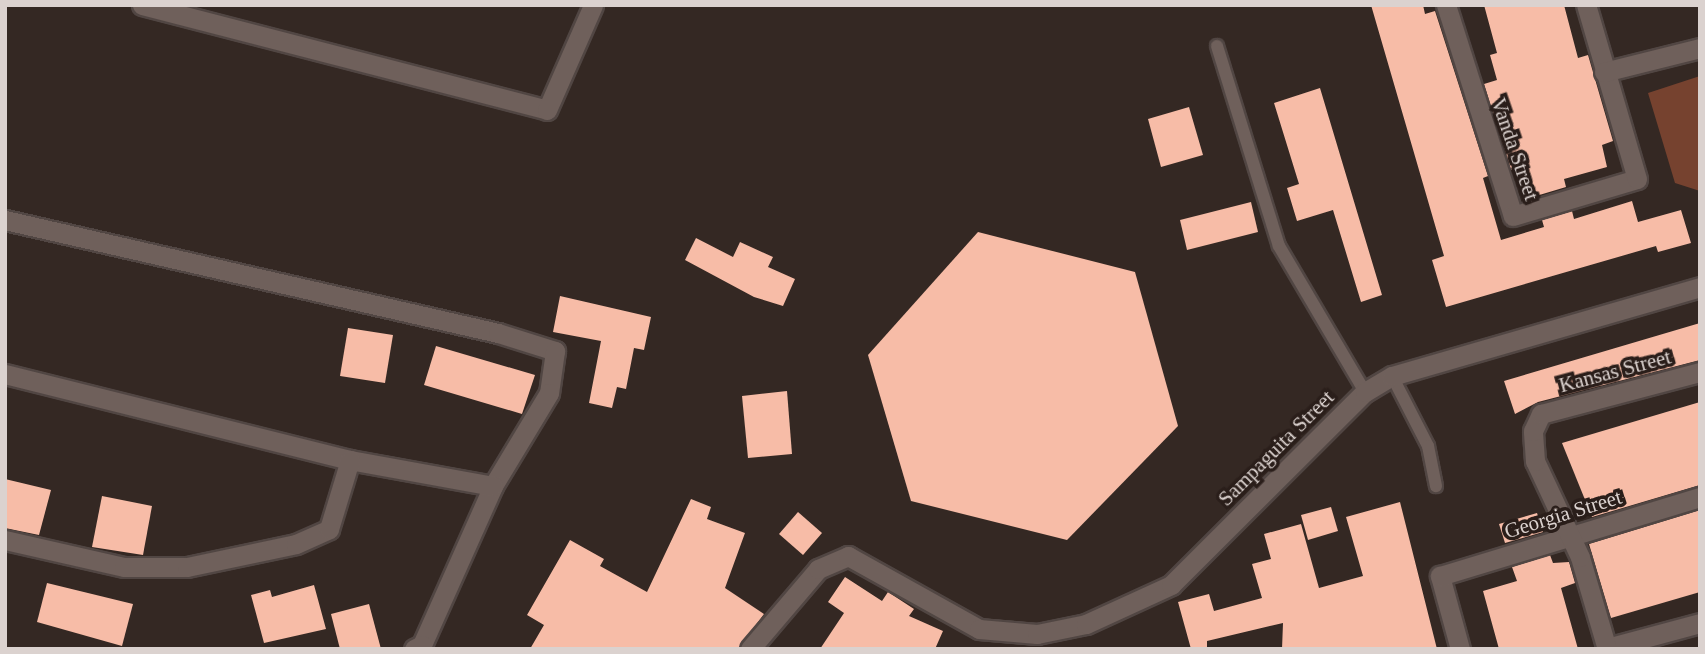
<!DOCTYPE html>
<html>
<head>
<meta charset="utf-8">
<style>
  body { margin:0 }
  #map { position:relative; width:1705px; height:654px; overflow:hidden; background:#342823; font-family:"Times New Roman",serif }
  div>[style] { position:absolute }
  .green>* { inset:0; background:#76422f }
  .building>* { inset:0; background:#f7bca7 }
  .roads { filter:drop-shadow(2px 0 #514643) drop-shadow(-2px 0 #514643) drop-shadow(0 2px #514643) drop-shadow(0 -2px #514643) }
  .service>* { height:12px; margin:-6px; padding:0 6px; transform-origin:6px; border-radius:6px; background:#6f605b }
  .minor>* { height:19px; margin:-9.5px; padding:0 9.5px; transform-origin:9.5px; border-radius:9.5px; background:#6f605b }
  .tertiary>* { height:19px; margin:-9.5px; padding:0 9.5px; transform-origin:9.5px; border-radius:9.5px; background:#6f605b }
  .secondary>* { height:19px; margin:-9.5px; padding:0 9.5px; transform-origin:9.5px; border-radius:9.5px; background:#6f605b }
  span { translate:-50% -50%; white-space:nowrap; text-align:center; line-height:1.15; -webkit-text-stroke:7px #2a1e1a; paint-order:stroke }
  .street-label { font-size:21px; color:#dbd2cf }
  .frame { position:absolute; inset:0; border:7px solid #dbd2cf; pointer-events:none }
</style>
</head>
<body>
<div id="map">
  <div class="green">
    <div style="clip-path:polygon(1700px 76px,1700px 191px,1675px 183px,1648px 93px)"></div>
  </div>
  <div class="building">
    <div style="clip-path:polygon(1371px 5px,1423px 5px,1425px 14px,1435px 11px,1488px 176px,1483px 178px,1501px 240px,1544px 227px,1542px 220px,1572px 211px,1574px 219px,1632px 201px,1638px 222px,1681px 210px,1691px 243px,1658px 252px,1656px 246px,1446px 307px,1432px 260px,1444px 256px)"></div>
    <div style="clip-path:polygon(1484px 5px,1564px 5px,1578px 58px,1588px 55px,1613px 141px,1602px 145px,1607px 167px,1564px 179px,1566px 187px,1536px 196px,1527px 165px,1511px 170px,1484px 84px,1497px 80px,1490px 55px,1497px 53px)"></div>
    <div style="clip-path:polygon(1320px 88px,1382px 295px,1361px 302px,1333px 210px,1297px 221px,1287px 188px,1299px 184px,1274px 103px)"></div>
    <div style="clip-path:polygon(1189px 107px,1203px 155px,1161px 167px,1148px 119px)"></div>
    <div style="clip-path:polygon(1251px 202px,1258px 232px,1187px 250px,1180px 220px)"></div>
    <div style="clip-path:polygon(978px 232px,1135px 272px,1178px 426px,1067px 540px,911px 501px,868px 355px)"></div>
    <div style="clip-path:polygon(696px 238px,733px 257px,740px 242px,773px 257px,768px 267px,795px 279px,783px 306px,754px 297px,685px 260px)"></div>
    <div style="clip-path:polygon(560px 296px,651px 317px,644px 350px,634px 348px,626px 389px,617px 387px,612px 408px,589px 403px,601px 341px,553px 332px)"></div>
    <div style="clip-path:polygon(1700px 323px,1700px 360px,1538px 402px,1515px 414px,1504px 381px)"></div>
    <div style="clip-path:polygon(348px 328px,393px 335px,385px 383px,340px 376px)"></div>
    <div style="clip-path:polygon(436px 346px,535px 375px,522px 414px,424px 385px)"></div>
    <div style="clip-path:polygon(787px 391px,792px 454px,748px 458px,742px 396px)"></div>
    <div style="clip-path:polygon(1700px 402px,1700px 485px,1592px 517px,1562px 443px)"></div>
    <div style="clip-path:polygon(5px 479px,51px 490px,39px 535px,5px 528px)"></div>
    <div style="clip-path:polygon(102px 496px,152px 506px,143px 555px,92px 547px)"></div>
    <div style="clip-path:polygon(691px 499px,711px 507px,707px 519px,745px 533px,725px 588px,764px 614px,738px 649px,530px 649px,544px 625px,527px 615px,570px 540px,604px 559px,600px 566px,647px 592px)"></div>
    <div style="clip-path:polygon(1400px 502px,1437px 649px,1282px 649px,1283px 623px,1207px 641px,1207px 649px,1191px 649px,1178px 602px,1209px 594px,1214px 611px,1262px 598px,1252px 564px,1271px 559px,1264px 534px,1301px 524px,1319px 588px,1363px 576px,1346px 517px)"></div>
    <div style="clip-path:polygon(1331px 507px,1338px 531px,1308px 540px,1301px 515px)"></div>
    <div style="clip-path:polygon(1700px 510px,1700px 592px,1611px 618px,1589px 544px)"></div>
    <div style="clip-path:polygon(798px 512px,822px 533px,803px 555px,779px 534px)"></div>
    <div style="clip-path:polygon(1537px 513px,1543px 532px,1505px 543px,1499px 524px)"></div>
    <div style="clip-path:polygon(1550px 555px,1553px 563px,1569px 562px,1575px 583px,1561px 588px,1578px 649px,1499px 649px,1483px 591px,1517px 581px,1512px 567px)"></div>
    <div style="clip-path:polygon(845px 577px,882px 601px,888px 592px,914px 609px,909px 616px,943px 631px,935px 649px,820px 649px,844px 613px,828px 602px)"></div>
    <div style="clip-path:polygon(47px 583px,133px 604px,122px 646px,37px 622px)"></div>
    <div style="clip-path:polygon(314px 585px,326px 629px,264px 643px,251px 595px,270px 590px,272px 597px)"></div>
    <div style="clip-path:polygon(369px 604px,381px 649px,340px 649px,331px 614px)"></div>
  </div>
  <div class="roads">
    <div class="service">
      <div style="left:1217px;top:46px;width:209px;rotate:72.8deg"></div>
      <div style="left:1279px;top:246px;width:169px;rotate:59.5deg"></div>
      <div style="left:1392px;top:376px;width:79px;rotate:62.8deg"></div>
      <div style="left:1428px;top:446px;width:41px;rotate:78.7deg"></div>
    </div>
    <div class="minor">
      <div style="left:1446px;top:5px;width:221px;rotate:72.4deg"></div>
      <div style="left:1513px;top:216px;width:129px;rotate:-16.6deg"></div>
      <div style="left:1637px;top:179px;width:181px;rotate:-106.3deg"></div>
      <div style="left:1604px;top:72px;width:99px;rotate:-14deg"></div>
      <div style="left:5px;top:220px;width:506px;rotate:12.91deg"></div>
      <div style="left:498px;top:333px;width:60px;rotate:17.5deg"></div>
      <div style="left:555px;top:351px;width:42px;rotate:98.1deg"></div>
      <div style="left:549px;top:393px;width:109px;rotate:121.1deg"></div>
      <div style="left:493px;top:486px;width:174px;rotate:114.1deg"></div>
      <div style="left:422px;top:645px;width:9px;rotate:153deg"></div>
      <div style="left:5px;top:374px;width:356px;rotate:14deg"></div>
      <div style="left:350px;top:460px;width:145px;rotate:10.3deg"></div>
      <div style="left:5px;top:540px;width:122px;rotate:12.8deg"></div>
      <div style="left:124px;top:567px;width:63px"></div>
      <div style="left:187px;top:567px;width:111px;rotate:-11.9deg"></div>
      <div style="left:296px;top:544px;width:36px;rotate:-24deg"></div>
      <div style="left:329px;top:529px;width:72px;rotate:-73.1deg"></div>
      <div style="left:1607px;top:648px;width:96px;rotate:-15deg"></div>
      <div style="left:1460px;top:649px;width:76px;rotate:-105.3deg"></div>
      <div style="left:1440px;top:576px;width:272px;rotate:-16.9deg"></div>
      <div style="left:1607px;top:649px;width:96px;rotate:-106.4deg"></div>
      <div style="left:1580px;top:557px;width:106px;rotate:-115.1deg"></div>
      <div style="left:1535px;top:461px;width:30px;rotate:-94deg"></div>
      <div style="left:1533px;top:431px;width:19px;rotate:-65deg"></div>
      <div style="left:1541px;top:414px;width:164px;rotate:-14.8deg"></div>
    </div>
    <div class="tertiary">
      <div style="left:142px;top:5px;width:418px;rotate:14.5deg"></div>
      <div style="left:547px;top:110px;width:115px;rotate:-66.3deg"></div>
    </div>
    <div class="secondary">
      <div style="left:750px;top:649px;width:105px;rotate:-49.6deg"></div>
      <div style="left:818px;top:569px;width:33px;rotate:-23deg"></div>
      <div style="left:848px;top:556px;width:150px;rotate:29.1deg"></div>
      <div style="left:979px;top:629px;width:58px;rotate:4.9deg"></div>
      <div style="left:1037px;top:634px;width:50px;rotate:-11.5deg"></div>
      <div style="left:1086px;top:624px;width:94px;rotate:-24.6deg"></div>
      <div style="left:1171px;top:585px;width:274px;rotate:-44.9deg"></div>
      <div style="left:1365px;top:392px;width:31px;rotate:-31deg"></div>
      <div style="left:1392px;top:376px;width:321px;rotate:-16.1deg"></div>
    </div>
  </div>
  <div class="street-label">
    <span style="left:1515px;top:149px;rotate:71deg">Vanda Street</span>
    <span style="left:1615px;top:371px;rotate:-15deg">Kansas Street</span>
    <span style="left:1276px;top:448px;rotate:-45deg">Sampaguita Street</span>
    <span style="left:1563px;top:514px;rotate:-17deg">Georgia Street</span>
  </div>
  <div class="frame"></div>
</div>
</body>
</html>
